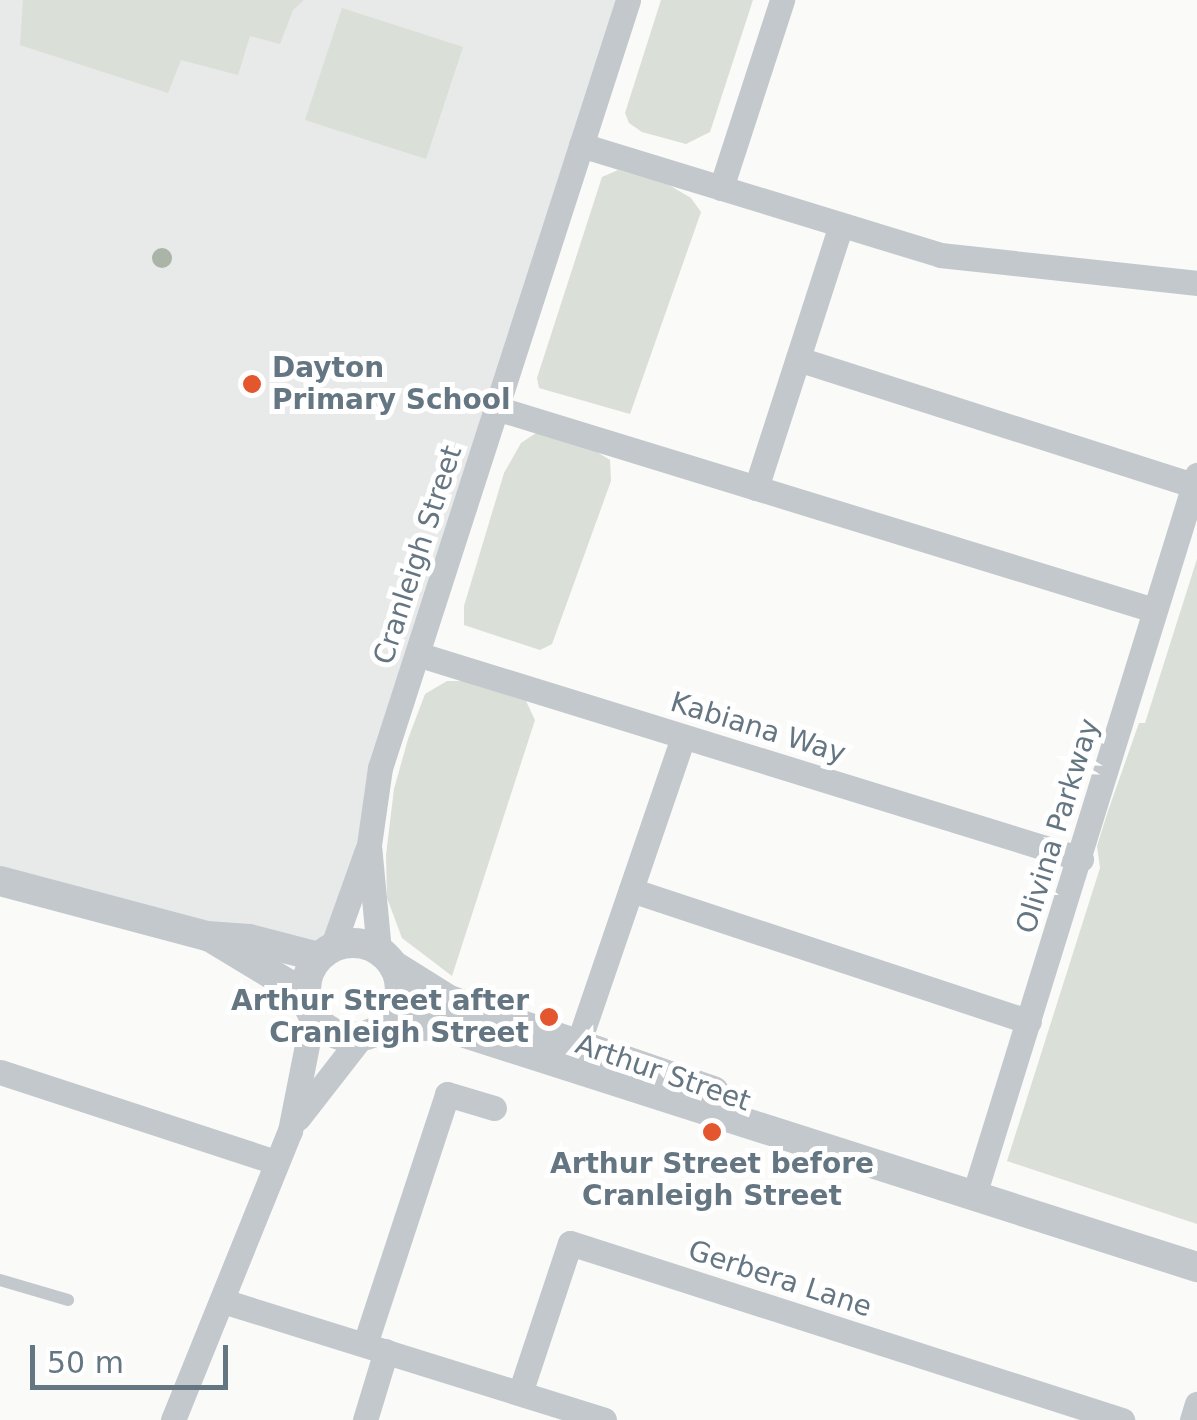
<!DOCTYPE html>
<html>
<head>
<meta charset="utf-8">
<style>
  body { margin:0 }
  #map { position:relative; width:1197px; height:1420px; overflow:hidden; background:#fafaf8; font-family:"DejaVu Sans",sans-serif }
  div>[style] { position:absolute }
  .built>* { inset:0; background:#e8e9e9 }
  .green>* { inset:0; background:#dadfd7 }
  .service>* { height:12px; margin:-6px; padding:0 6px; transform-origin:6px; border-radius:6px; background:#c3c8cc }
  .minor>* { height:25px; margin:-12.5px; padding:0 12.5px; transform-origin:12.5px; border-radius:12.5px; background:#c3c8cc }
  .tertiary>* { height:30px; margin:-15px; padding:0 15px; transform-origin:15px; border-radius:15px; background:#c3c8cc }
  .tertiary>.ring { margin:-15px; padding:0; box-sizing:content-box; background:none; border:30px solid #c3c8cc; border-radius:50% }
  .trees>* { width:20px; height:20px; margin:-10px; border-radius:50%; background:#aab4a7 }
  .dots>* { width:28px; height:28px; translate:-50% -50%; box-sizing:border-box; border:5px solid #fff; border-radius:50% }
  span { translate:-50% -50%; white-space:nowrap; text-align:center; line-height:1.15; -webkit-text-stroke:10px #fff; paint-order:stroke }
  .poi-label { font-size:28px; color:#657683; font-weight:700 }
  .left { translate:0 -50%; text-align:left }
  .right { translate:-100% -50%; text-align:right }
  .street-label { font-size:28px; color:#657683 }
  .scale { position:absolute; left:30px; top:1345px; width:198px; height:45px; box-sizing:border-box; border:5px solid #657683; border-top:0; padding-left:12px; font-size:30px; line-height:35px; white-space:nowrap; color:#657683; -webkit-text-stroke:8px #fff; paint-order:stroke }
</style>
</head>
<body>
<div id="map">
  <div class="built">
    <div style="clip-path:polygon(0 0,628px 0,369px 845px,319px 957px,0 881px)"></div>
  </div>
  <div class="green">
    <div style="clip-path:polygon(23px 0,304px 0,293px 10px,280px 44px,250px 36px,238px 75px,181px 60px,168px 93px,20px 45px)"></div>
    <div style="clip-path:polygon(661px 0,753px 0,710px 132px,686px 144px,642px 132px,629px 123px,625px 113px)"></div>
    <div style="clip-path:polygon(342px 8px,463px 47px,426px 159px,305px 120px)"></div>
    <div style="clip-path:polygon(618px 170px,669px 185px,691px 198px,701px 212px,630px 414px,539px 388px,537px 378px,602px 177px)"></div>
    <div style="clip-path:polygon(536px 433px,589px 447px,610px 460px,611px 481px,552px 644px,540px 650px,464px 625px,464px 606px,504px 473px,521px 443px)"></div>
    <div style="clip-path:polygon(1197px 559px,1197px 1224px,1007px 1161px,1100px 868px,1097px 846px,1108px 811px,1139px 723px,1145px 723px)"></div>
    <div style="clip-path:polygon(447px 681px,463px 681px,526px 701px,535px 720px,452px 976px,402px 938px,387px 898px,386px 855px,394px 789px,408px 739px,425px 694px)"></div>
  </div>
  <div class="service">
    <div style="left:0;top:1280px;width:71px;rotate:16.4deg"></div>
  </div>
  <div class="minor">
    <div style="left:581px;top:145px;width:375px;rotate:17deg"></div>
    <div style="left:940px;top:255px;width:259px;rotate:6.2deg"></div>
    <div style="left:721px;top:188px;width:198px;rotate:-72deg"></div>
    <div style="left:798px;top:359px;width:416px;rotate:17.7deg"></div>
    <div style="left:496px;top:408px;width:688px;rotate:17.07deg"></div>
    <div style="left:756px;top:488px;width:276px;rotate:-72.1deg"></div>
    <div style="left:417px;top:654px;width:695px;rotate:17.16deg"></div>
    <div style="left:631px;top:890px;width:419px;rotate:18.3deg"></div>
    <div style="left:332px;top:948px;width:104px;rotate:-70.3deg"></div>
    <div style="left:379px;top:951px;width:106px;rotate:-95.4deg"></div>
    <div style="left:369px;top:845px;width:78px;rotate:-81.9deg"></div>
    <div style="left:380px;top:768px;width:807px;rotate:-72.1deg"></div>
    <div style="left:578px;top:1044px;width:324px;rotate:-71.1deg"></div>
    <div style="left:0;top:1072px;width:290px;rotate:18.1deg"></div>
    <div style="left:298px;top:1118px;width:103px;rotate:-52.1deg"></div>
    <div style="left:974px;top:1195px;width:754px;rotate:-72.79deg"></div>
    <div style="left:223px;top:1301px;width:399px;rotate:17.3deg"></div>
    <div style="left:365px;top:1344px;width:263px;rotate:-71.8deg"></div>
    <div style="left:447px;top:1094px;width:49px;rotate:16.6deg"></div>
    <div style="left:520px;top:1393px;width:158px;rotate:-71.6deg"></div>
    <div style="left:570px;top:1243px;width:580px;rotate:17.78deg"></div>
    <div style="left:173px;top:1420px;width:312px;rotate:-68deg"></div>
    <div style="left:290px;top:1131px;width:118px;rotate:-78.8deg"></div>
    <div style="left:365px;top:1420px;width:72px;rotate:-73.1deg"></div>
    <div style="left:1192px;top:1420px;width:17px;rotate:-73deg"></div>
  </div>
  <div class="tertiary">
    <div style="left:0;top:881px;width:214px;rotate:14.9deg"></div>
    <div style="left:207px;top:936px;width:42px;rotate:4.1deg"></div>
    <div style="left:249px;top:939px;width:72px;rotate:14.4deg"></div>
    <div style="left:210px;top:937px;width:112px;rotate:31.1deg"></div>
    <div class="ring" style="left:306px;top:943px;width:64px;height:64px"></div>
    <div style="left:393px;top:965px;width:66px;rotate:32deg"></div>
    <div style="left:449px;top:1000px;width:280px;rotate:19deg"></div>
    <div style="left:384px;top:1026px;width:59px"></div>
    <div style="left:443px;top:1026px;width:792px;rotate:17.73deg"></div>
  </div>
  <div class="trees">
    <div style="left:162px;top:258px"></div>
  </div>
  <div class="dots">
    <div style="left:252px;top:384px;background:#e4572e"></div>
    <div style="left:549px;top:1017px;background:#e4572e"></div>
    <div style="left:712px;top:1132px;background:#e4572e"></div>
  </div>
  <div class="poi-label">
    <span class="left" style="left:272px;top:384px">Dayton<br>Primary School</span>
    <span class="right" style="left:529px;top:1017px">Arthur Street after<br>Cranleigh Street</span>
    <span style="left:712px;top:1180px">Arthur Street before<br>Cranleigh Street</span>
  </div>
  <div class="street-label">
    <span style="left:418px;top:555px;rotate:-72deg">Cranleigh Street</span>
    <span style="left:758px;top:728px;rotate:17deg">Kabiana Way</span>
    <span style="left:1058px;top:826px;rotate:-73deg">Olivina Parkway</span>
    <span style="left:663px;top:1073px;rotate:19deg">Arthur Street</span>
    <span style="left:780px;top:1279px;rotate:18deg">Gerbera Lane</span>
  </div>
  <div class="scale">50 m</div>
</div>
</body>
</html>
